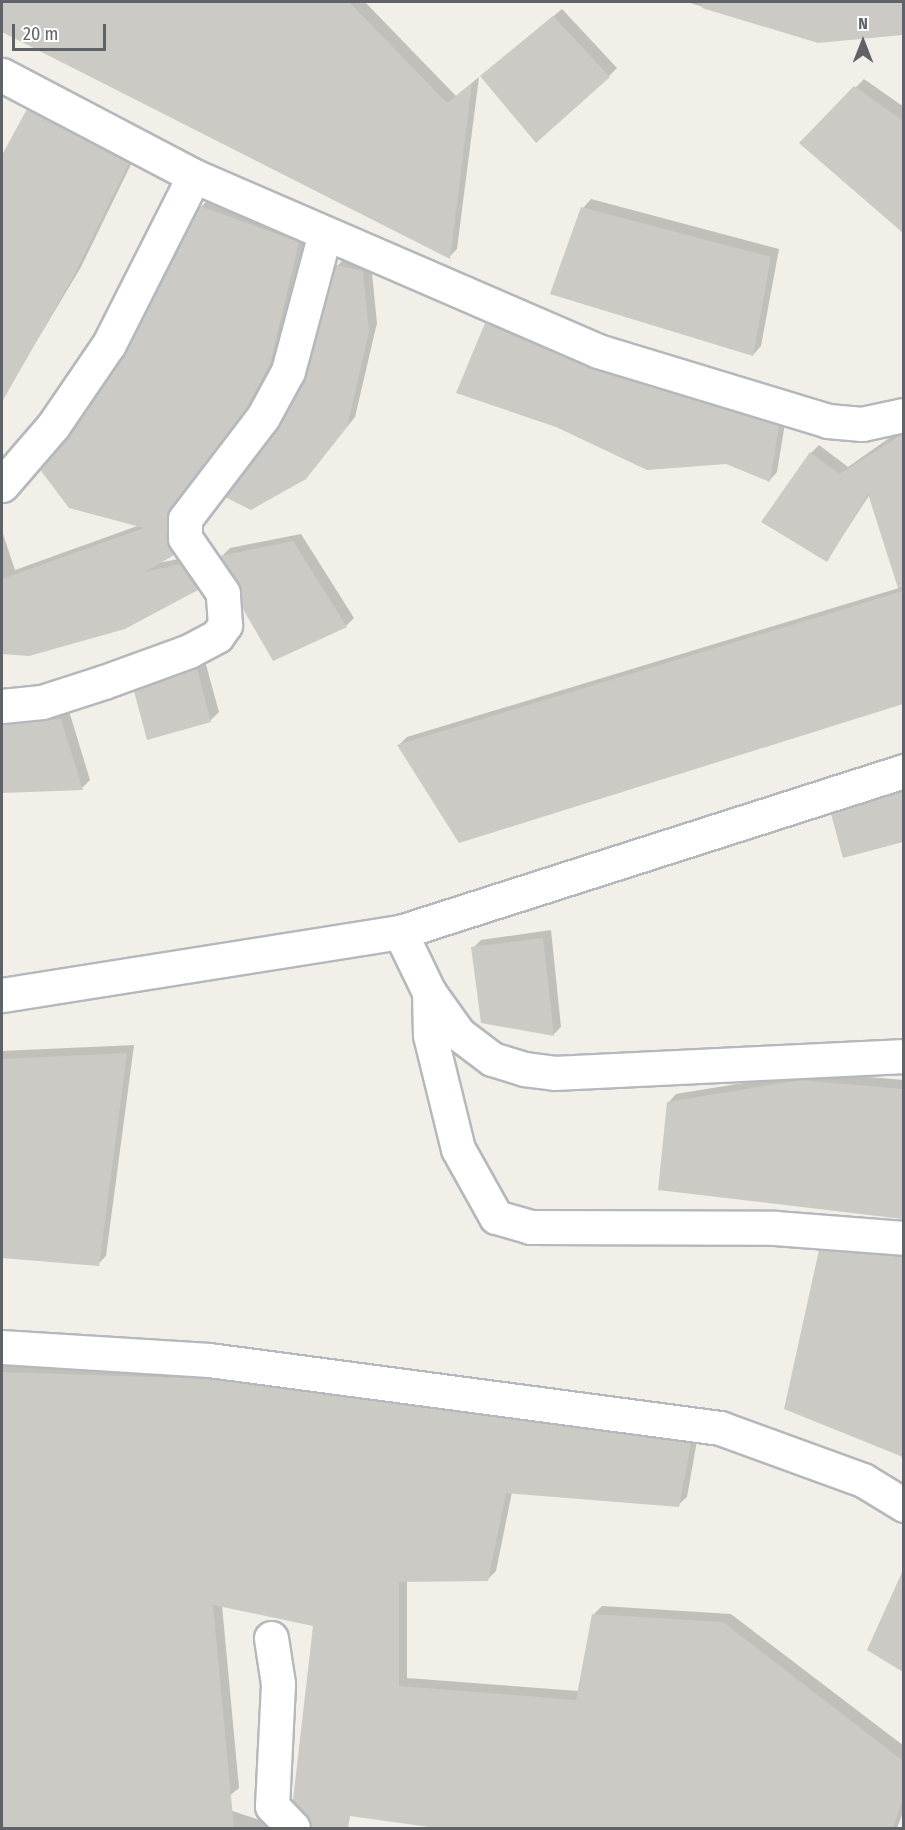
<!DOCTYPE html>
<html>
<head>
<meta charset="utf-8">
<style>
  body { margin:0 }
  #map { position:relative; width:905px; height:1830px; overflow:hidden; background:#f1efe8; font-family:"Fira Sans Condensed",sans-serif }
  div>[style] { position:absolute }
  .shadow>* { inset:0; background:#0003 }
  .building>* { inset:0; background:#cccac5 }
  .roads { filter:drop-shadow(2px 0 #b5b8bc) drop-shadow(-2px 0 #b5b8bc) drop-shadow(0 2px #b5b8bc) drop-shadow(0 -2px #b5b8bc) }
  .minor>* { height:33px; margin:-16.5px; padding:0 16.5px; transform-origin:16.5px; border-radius:16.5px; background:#fff }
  span { translate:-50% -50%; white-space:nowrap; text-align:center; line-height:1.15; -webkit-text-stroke:4.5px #fff; paint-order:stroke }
  .frame { position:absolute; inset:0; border:3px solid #5f6368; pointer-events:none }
  .north { position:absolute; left:833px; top:12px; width:60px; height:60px; -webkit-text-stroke:4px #fff; paint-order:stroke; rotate:0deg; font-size:16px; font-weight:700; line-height:24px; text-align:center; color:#5f6368 }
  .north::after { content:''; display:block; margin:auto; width:21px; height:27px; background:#5f6368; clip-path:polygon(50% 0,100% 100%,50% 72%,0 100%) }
  .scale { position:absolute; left:12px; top:24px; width:94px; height:27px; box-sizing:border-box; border:3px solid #5f6368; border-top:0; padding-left:8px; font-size:18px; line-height:21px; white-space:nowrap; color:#5f6368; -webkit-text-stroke:4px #fff; paint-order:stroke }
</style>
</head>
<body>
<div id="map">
  <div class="shadow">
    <div style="clip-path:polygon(2px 2px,365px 2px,456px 96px,479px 77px,457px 249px,449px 257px,2px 31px)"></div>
    <div style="clip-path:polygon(687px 2px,904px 2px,904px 34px,818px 41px)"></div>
    <div style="clip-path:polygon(562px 9px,617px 68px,609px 76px,491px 68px)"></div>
    <div style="clip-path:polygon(864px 79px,904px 107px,904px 232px,801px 143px)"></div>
    <div style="clip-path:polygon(36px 102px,136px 154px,81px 267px,2px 399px,2px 158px)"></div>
    <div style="clip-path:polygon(209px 199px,307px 234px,278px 354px,255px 397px,178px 498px,174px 529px,181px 545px,158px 563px,189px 557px,205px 580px,124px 628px,29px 654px,2px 651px,2px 531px,15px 570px,140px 525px,201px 207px)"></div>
    <div style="clip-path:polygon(591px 199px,779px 249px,761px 346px,753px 355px,583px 208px)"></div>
    <div style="clip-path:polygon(346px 257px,371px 263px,377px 323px,355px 417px,314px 468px,279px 429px,306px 380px,337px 266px)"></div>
    <div style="clip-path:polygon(495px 315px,786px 417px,777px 472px,769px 481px,727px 463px,556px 426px,458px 392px)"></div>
    <div style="clip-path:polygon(902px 429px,904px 703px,460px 841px,399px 745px,407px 737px,899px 588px,870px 494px,827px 560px,811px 453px,819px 445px,848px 467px)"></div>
    <div style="clip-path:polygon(301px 534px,354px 618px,346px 626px,240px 582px,222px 556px,230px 548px)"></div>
    <div style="clip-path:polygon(205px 661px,219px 712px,210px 721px,136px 691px,144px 683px)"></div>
    <div style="clip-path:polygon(69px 711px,90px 780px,82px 788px,2px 791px,2px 717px)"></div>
    <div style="clip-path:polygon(904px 786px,904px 841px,845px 857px,833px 814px,841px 806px)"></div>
    <div style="clip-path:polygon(551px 930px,561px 1027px,553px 1035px,473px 948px,481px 940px)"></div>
    <div style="clip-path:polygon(134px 1045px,106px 1256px,98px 1264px,2px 1257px,2px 1051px)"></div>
    <div style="clip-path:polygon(809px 1072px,904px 1080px,904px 1218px,660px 1188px,668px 1103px,676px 1094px)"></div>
    <div style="clip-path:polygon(829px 1243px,904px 1247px,904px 1458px,890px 1450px,821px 1251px)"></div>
    <div style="clip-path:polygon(2px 1364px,221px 1372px,698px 1435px,687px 1497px,678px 1505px,512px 1492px,496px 1571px,487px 1580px,407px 1581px,407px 1678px,579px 1691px,594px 1614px,602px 1606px,731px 1614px,904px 1746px,904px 1810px,897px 1828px,446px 1828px,300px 1806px,314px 1625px,222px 1605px,239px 1788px,217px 1806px,284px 1828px,2px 1828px)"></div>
    <div style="clip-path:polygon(904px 1574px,904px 1671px,869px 1649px)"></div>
  </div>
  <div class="building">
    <div style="clip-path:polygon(2px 2px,349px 2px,447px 103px,472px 83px,450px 259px,2px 32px)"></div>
    <div style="clip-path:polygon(703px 2px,903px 2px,903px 35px,818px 43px,702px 8px)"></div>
    <div style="clip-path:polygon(553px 16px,610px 77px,536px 143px,480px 76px)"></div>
    <div style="clip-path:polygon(854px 86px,903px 121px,903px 233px,799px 143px)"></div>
    <div style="clip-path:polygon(27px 109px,129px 163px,73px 277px,2px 402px,2px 155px)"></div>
    <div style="clip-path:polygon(200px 206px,299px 242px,270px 364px,247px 407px,170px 508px,166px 538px,174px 555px,145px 572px,180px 564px,198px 590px,125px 629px,29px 656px,2px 654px,2px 579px,144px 528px,69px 508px,41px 471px,125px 354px)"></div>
    <div style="clip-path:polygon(581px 207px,771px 257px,753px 356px,550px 294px)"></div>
    <div style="clip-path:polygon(336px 265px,363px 271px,369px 332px,347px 427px,306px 479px,251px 510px,225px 497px,278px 428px,305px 380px)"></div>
    <div style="clip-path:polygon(485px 323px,593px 369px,779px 426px,770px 482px,726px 464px,647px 470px,556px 427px,456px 393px)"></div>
    <div style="clip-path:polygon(903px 434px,903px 587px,898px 588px,868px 494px,827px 562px,761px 522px,810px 452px,839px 474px)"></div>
    <div style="clip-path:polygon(293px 541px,347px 627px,273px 661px,243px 609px,239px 583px,220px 556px)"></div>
    <div style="clip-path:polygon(903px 591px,903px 704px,459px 843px,397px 745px)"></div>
    <div style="clip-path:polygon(197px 668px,211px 722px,147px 740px,134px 691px)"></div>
    <div style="clip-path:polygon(61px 719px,83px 790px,2px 793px,2px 724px)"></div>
    <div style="clip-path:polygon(903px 791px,903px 842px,843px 858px,831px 814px)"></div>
    <div style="clip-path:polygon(543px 938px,554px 1036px,481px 1023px,471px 947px)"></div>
    <div style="clip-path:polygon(127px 1053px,99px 1266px,2px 1258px,2px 1059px)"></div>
    <div style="clip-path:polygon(800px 1080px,903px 1089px,903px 1219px,658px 1190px,667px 1102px)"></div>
    <div style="clip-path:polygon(819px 1250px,903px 1257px,903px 1457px,784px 1409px)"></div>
    <div style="clip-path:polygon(2px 1372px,212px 1379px,691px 1443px,679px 1507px,506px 1493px,488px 1581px,399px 1582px,399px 1686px,576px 1700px,592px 1614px,723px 1622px,903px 1761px,903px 1798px,893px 1828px,436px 1828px,350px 1816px,348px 1828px,311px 1828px,293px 1800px,313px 1626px,213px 1605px,234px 1828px,2px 1828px)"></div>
    <div style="clip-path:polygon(903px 1570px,903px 1672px,867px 1650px)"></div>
  </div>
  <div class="roads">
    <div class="minor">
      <div style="left:2px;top:75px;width:217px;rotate:27.7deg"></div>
      <div style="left:194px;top:176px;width:440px;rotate:23.4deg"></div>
      <div style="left:598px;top:351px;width:240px;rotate:16.9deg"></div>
      <div style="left:828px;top:421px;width:34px;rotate:5deg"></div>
      <div style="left:862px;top:424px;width:43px;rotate:-12.1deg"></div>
      <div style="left:2px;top:485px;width:78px;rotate:-49.2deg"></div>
      <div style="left:53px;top:426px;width:99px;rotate:-55.7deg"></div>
      <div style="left:109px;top:344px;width:188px;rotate:-63.2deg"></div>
      <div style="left:2px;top:706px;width:40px;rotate:-5.7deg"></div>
      <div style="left:42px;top:702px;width:65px;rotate:-17.9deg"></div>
      <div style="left:104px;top:682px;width:90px;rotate:-20deg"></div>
      <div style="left:189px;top:651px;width:32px;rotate:-28deg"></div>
      <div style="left:217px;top:636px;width:14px;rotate:-54deg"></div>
      <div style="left:225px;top:625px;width:32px;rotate:-94deg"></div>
      <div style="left:223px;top:593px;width:67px;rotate:-124.6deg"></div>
      <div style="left:185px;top:538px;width:19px;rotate:-90deg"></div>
      <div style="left:185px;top:519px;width:128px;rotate:-52.6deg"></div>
      <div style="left:263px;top:417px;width:52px;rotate:-61.5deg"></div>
      <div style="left:288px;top:371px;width:139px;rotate:-75deg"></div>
      <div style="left:400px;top:932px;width:67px;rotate:64.2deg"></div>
      <div style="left:429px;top:992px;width:52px;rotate:54.5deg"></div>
      <div style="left:459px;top:1034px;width:41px;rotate:37.1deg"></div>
      <div style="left:492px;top:1059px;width:34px;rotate:17deg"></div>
      <div style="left:524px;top:1069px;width:31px;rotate:7deg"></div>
      <div style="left:555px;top:1073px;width:349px;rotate:-2.8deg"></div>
      <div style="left:429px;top:992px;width:43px;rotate:88.7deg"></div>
      <div style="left:430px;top:1035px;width:117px;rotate:76.2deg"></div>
      <div style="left:458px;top:1149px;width:78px;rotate:60.8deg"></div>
      <div style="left:496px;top:1217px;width:35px;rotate:16deg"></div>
      <div style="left:530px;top:1227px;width:245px;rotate:0.2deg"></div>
      <div style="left:775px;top:1228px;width:129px;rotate:4.4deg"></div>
      <div style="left:2px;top:995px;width:403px;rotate:-9deg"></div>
      <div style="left:400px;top:932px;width:529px;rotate:-17.72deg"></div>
      <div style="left:2px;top:1347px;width:207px;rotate:3.6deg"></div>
      <div style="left:209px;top:1360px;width:516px;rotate:7.58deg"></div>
      <div style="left:720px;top:1428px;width:152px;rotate:20deg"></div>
      <div style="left:863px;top:1480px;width:48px;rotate:31.4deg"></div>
      <div style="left:271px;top:1638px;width:47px;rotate:81.3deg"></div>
      <div style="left:278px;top:1684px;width:122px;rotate:92.8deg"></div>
      <div style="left:272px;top:1806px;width:30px;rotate:46deg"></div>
    </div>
  </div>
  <div class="frame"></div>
  <div class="north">N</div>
  <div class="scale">20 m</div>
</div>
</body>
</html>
